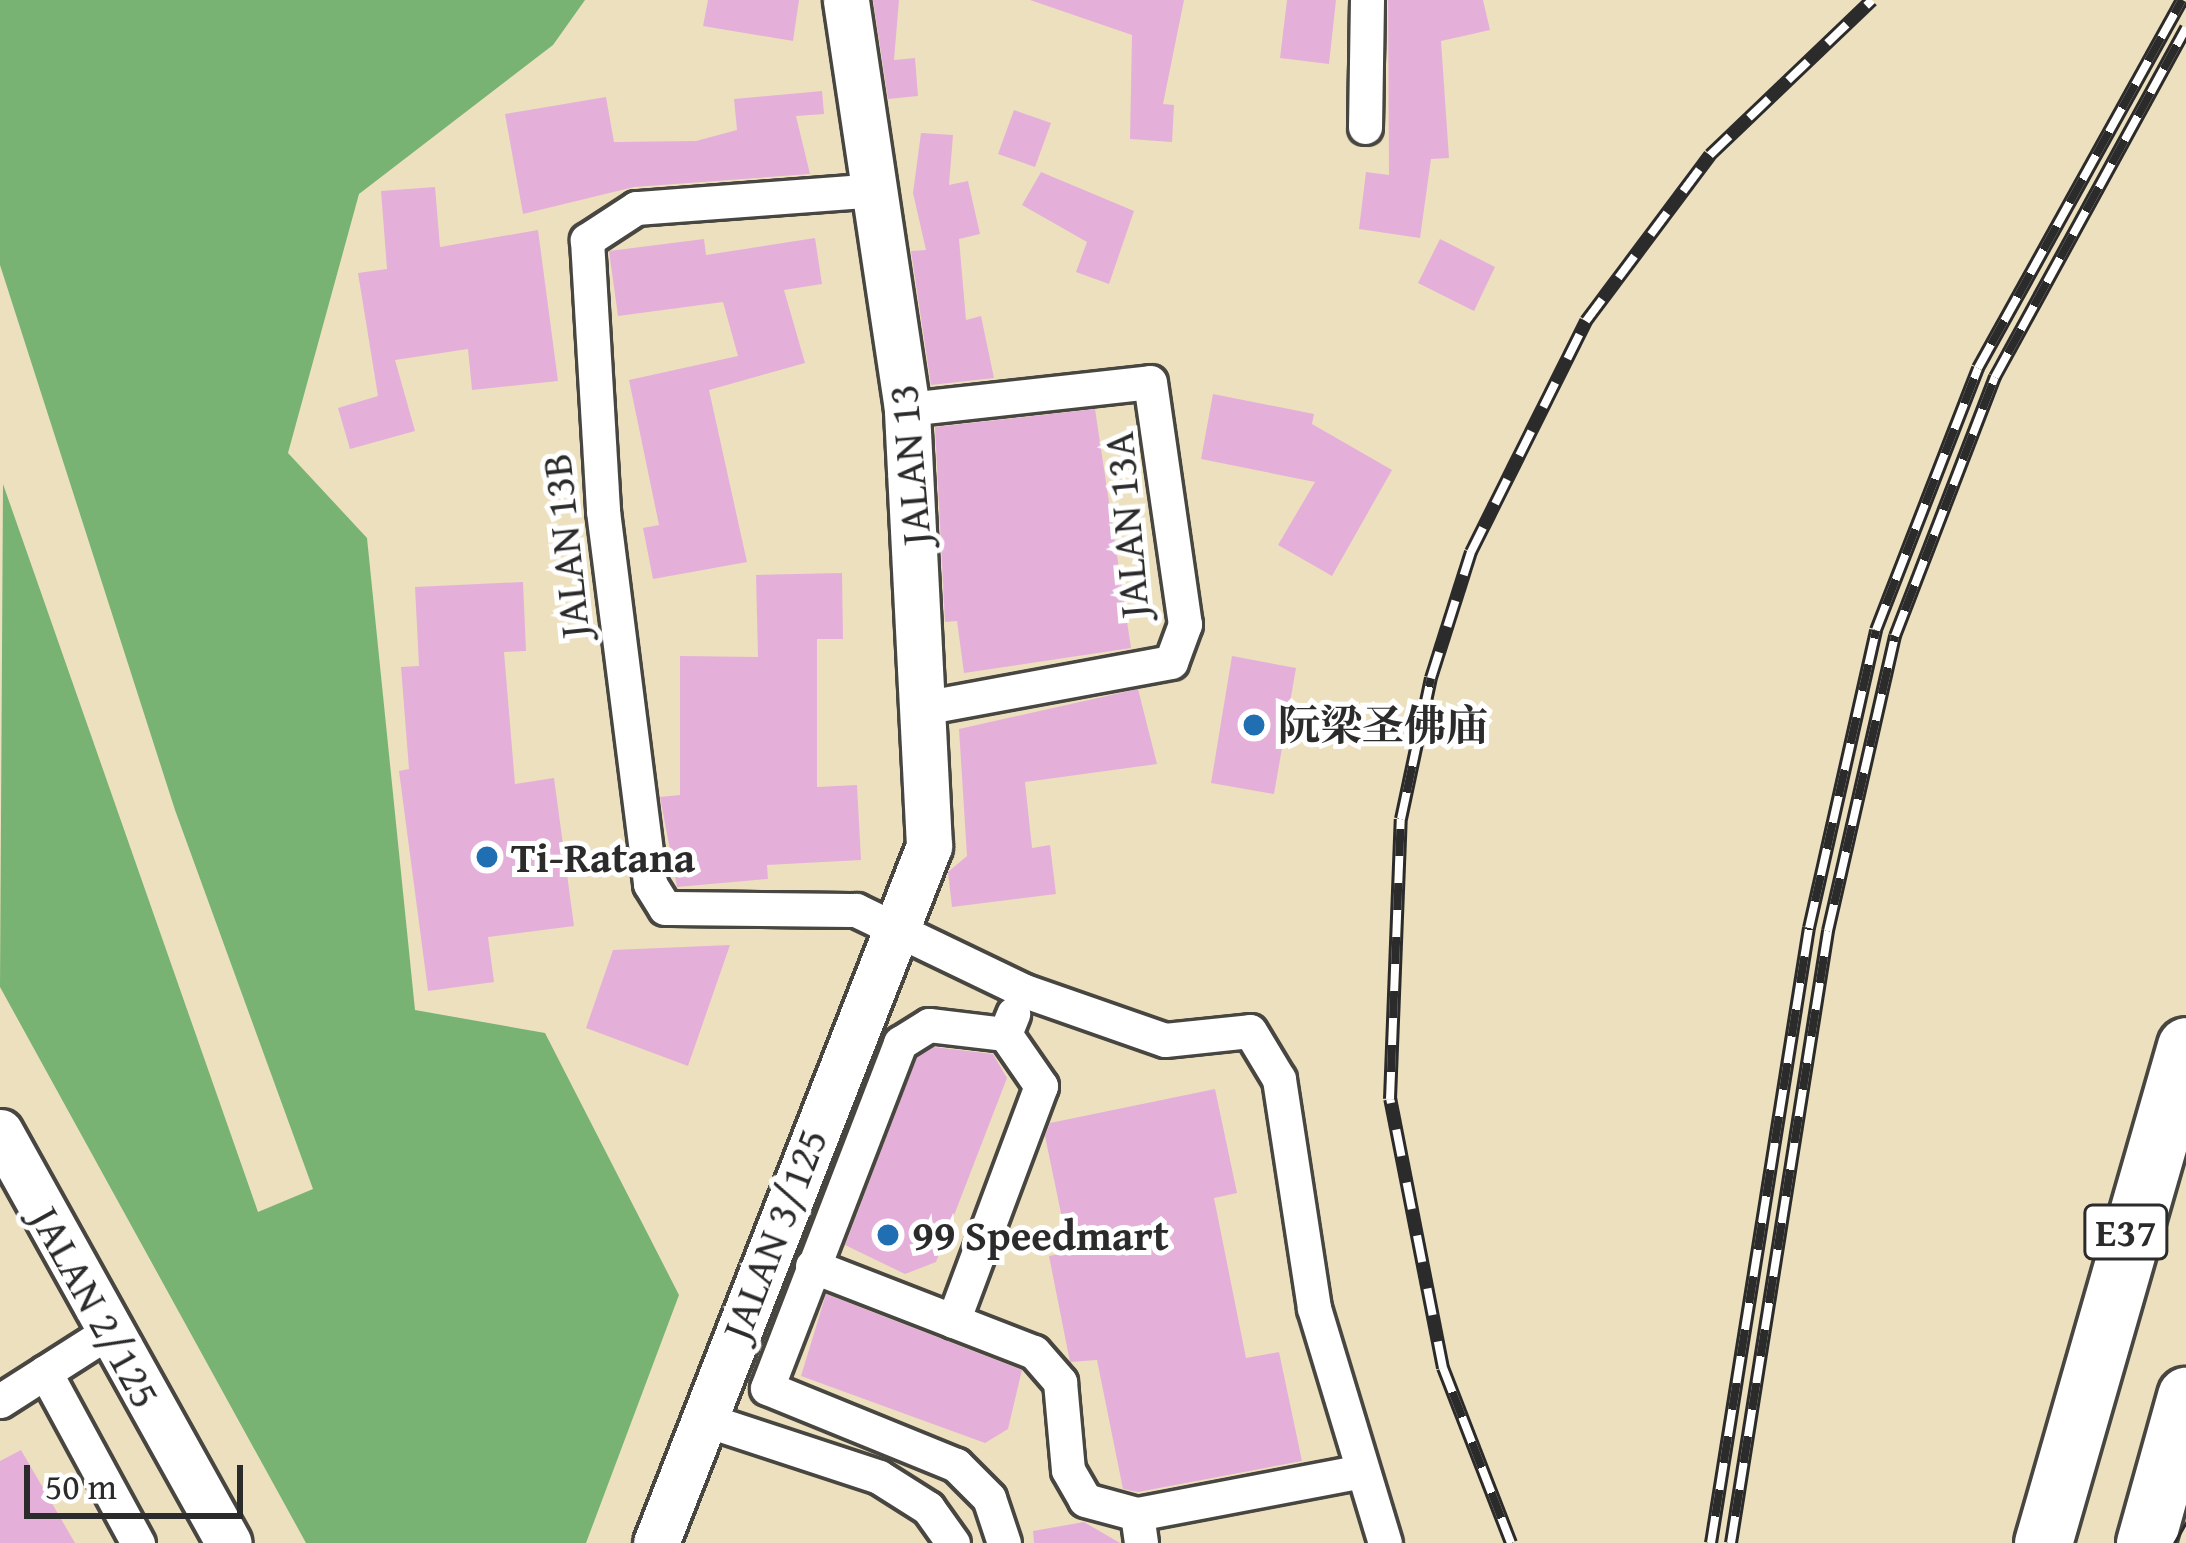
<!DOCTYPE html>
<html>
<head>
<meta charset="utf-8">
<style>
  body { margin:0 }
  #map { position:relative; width:2186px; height:1543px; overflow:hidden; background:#ede0be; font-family:"Gentium Book Plus","Noto Serif SC",serif }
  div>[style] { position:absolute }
  .forest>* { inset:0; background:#78b373 }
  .building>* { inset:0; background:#e4b0d9 }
  .roads { filter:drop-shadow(3px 0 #484641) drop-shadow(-3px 0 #484641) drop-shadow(0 3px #484641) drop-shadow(0 -3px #484641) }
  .street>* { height:33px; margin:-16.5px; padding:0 16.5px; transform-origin:16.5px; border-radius:16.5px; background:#fff }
  .secondary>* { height:45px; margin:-22.5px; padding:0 22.5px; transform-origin:22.5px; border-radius:22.5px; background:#fff }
  .highway>* { height:57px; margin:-28.5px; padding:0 28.5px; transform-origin:28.5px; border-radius:28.5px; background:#fff }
  .tram>* { height:3px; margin:-1.5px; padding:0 1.5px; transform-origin:1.5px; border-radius:1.5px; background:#2b2b2b }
  .rail>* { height:14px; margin-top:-7px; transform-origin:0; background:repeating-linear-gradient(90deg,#fff 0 27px,#2b2b2b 0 54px); box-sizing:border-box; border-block:3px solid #2b2b2b }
  .dots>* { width:33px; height:33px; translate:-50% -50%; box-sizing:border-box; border:6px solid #fff; border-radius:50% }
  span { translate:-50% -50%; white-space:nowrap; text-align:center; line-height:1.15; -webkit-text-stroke:10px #fff; paint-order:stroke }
  .shield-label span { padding:3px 9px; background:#fff; border:3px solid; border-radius:9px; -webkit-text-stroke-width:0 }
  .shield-label { font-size:39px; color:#2b2b2b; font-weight:700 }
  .street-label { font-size:42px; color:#2b2b2b }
  .poi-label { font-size:42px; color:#2b2b2b; font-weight:700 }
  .left { translate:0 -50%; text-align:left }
  .scale { position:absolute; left:24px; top:1465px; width:219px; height:54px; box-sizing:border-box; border:6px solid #2b2b2b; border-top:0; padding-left:15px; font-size:36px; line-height:42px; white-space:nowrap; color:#2b2b2b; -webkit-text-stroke:9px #fff; paint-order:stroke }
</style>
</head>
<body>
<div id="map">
  <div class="forest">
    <div style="clip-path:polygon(0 0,585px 0,553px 45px,359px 194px,288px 453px,367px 538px,415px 1010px,545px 1033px,679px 1295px,586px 1543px,306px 1543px,0 987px,3px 484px,258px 1212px,313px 1189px,175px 810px,0 265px)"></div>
  </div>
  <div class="building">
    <div style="clip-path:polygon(708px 0,799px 0,793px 41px,703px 26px)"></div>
    <div style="clip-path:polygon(873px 0,899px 0,894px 60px,915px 58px,918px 96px,888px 99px)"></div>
    <div style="clip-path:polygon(1030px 0,1184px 0,1163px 104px,1174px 105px,1172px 142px,1130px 139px,1132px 35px)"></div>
    <div style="clip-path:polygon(1287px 0,1336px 0,1329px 64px,1280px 58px)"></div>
    <div style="clip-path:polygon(1388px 0,1483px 0,1490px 30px,1441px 41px,1449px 158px,1431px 159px,1420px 238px,1359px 229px,1366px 172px,1389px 175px)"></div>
    <div style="clip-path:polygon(822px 91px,824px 114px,796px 116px,810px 174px,634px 187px,523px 214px,505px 114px,606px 97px,614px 142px,696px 141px,737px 130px,734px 99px)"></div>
    <div style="clip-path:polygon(1014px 110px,1051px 123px,1035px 167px,998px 154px)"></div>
    <div style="clip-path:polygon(921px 133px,953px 135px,949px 185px,968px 181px,980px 234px,959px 239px,966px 320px,981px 316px,994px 378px,931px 385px,911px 251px,926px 250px,913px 193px)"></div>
    <div style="clip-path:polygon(1041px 172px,1134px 211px,1109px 284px,1076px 272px,1087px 242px,1022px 205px)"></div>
    <div style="clip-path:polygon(435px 187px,440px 247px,538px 230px,558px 381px,472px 390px,468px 349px,395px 360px,415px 431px,350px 449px,338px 408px,378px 396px,358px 273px,387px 269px,381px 191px)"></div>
    <div style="clip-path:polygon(815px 238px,822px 284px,784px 290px,805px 363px,709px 390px,747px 562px,653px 579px,643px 528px,659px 525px,629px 380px,738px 356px,723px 302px,618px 316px,609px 251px,704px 239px,706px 255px)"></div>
    <div style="clip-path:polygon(1440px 239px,1495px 267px,1474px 311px,1418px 283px)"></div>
    <div style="clip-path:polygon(1213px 394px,1314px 414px,1312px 424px,1392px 470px,1332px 576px,1278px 545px,1315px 482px,1201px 459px)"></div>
    <div style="clip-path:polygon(1095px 409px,1131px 648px,964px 673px,957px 621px,945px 622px,935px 427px)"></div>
    <div style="clip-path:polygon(842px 573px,843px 639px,817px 639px,817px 787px,857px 785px,861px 860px,767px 865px,768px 879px,677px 887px,660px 797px,680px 795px,680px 656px,758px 657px,756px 575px)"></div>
    <div style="clip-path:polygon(523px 582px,526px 651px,504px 652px,515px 784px,554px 778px,574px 926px,488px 937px,494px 982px,428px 991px,399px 771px,409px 769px,401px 667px,419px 666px,415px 587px)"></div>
    <div style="clip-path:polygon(1232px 656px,1296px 668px,1274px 794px,1211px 783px)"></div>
    <div style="clip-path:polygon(1138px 689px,1157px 764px,1025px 782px,1032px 848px,1050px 845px,1056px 894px,952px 907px,948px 872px,967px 856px,959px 729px)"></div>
    <div style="clip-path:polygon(730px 945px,688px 1066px,586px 1028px,613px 950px)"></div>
    <div style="clip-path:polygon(934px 1047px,993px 1054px,1007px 1078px,936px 1262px,905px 1274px,845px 1245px,917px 1057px)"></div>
    <div style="clip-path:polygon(1215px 1089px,1237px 1193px,1214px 1198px,1246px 1358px,1279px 1352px,1302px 1461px,1138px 1492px,1123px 1489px,1097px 1360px,1070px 1362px,1049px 1256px,1069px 1252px,1045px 1136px,1050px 1123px)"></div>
    <div style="clip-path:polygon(826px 1294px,1022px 1370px,1008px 1429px,985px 1443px,801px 1376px)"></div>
    <div style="clip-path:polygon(21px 1450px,75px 1543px,0 1543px,0 1461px)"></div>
    <div style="clip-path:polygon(1084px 1522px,1120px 1543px,1034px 1543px,1033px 1531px)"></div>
  </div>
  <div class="roads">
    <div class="street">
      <div style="left:1365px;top:127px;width:127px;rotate:-89.1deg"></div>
      <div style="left:877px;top:190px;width:242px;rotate:175.7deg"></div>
      <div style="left:636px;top:208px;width:59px;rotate:146.9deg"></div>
      <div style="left:587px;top:240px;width:271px;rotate:86.6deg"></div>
      <div style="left:603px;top:511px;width:376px;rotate:82.8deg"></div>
      <div style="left:650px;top:884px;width:28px;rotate:58deg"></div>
      <div style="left:665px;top:908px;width:191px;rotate:0.6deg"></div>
      <div style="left:856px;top:910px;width:184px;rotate:25.7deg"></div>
      <div style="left:1022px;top:990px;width:151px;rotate:19.3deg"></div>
      <div style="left:1165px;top:1040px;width:85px;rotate:-6deg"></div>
      <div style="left:1250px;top:1031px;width:56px;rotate:58.9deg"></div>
      <div style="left:1279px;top:1079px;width:232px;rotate:81.3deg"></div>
      <div style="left:1314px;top:1308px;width:245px;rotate:73.2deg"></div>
      <div style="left:907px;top:409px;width:244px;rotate:-6.3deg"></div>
      <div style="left:1150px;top:382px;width:245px;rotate:81.8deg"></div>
      <div style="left:1185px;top:624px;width:40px;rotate:110.2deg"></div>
      <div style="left:1171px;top:662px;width:246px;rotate:169.5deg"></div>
      <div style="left:812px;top:1266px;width:238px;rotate:21.2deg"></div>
      <div style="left:1034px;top:1352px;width:40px;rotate:49deg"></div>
      <div style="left:1060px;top:1382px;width:88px;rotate:84.8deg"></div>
      <div style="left:1068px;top:1470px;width:34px;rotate:60deg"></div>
      <div style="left:1085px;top:1500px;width:54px;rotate:15.1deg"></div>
      <div style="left:1137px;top:1514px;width:29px;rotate:82deg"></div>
      <div style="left:953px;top:1321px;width:251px;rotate:-69.5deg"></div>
      <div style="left:1041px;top:1086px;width:63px;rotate:-124.7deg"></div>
      <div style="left:1005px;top:1034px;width:22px;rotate:-68deg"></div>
      <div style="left:45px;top:1372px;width:195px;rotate:61.5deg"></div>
      <div style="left:0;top:1401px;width:128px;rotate:-32.6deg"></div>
      <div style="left:703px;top:1419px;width:185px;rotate:18.2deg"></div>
      <div style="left:879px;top:1477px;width:58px;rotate:32.3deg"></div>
      <div style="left:928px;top:1508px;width:43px;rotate:54.5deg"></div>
      <div style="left:1137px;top:1514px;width:225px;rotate:-10.8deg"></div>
      <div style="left:1004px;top:1543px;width:47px;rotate:-108.4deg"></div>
      <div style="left:989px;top:1498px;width:47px;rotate:-135deg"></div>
      <div style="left:956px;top:1465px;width:204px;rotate:-157.8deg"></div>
      <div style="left:767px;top:1388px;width:370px;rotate:-68.9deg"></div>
      <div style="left:900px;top:1043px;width:34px;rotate:-32deg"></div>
      <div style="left:929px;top:1025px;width:77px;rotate:6.8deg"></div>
    </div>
    <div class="secondary">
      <div style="left:0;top:1132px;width:470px;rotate:60.9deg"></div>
      <div style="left:656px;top:1543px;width:749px;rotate:-68.61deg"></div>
      <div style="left:929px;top:846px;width:438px;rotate:-92.9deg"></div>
      <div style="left:907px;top:409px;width:414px;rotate:-98.5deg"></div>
    </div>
    <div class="highway">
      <div style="left:2043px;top:1543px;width:517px;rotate:-73.95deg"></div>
      <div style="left:2145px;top:1543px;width:153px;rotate:-74.4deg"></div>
    </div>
  </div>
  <div class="tram">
    <div style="left:2174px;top:1543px;width:24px;rotate:-60deg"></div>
  </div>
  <div class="rail">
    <div style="left:1511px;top:1543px;width:188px;rotate:-111.2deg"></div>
    <div style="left:1443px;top:1368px;width:274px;rotate:-101.1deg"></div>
    <div style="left:1390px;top:1099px;width:280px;rotate:-87.8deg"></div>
    <div style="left:1401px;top:819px;width:144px;rotate:-78deg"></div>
    <div style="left:1431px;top:678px;width:132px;rotate:-72.4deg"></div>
    <div style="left:1471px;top:552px;width:258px;rotate:-63.5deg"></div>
    <div style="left:1586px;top:321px;width:207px;rotate:-53.2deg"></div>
    <div style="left:1710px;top:155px;width:224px;rotate:-43.7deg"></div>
    <div style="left:1711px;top:1543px;width:623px;rotate:-80.95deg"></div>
    <div style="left:1809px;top:928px;width:305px;rotate:-77.3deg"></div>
    <div style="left:1876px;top:630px;width:281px;rotate:-68.7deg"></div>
    <div style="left:1978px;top:368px;width:421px;rotate:-61deg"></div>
    <div style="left:1731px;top:1543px;width:620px;rotate:-80.99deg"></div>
    <div style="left:1828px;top:931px;width:303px;rotate:-77.2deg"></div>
    <div style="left:1895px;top:636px;width:278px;rotate:-68.9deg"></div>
    <div style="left:1995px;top:377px;width:398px;rotate:-61.3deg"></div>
  </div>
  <div class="dots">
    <div style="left:1254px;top:725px;background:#1f6fb2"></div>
    <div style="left:487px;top:857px;background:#1f6fb2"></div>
    <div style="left:888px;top:1235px;background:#1f6fb2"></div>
  </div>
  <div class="shield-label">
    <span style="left:2126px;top:1232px">E37</span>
  </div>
  <div class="street-label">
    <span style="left:909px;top:465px;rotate:-95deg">JALAN 13</span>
    <span style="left:1126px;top:525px;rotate:-95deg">JALAN 13A</span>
    <span style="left:565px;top:546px;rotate:-96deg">JALAN 13B</span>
    <span style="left:774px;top:1234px;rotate:-69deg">JALAN 3/125</span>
    <span style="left:96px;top:1307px;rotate:61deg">JALAN 2/125</span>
  </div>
  <div class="poi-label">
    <span class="left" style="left:1278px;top:725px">阮梁圣佛庙</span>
    <span class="left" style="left:511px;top:857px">Ti-Ratana</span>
    <span class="left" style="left:912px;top:1235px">99 Speedmart</span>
  </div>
  <div class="scale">50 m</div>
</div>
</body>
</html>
